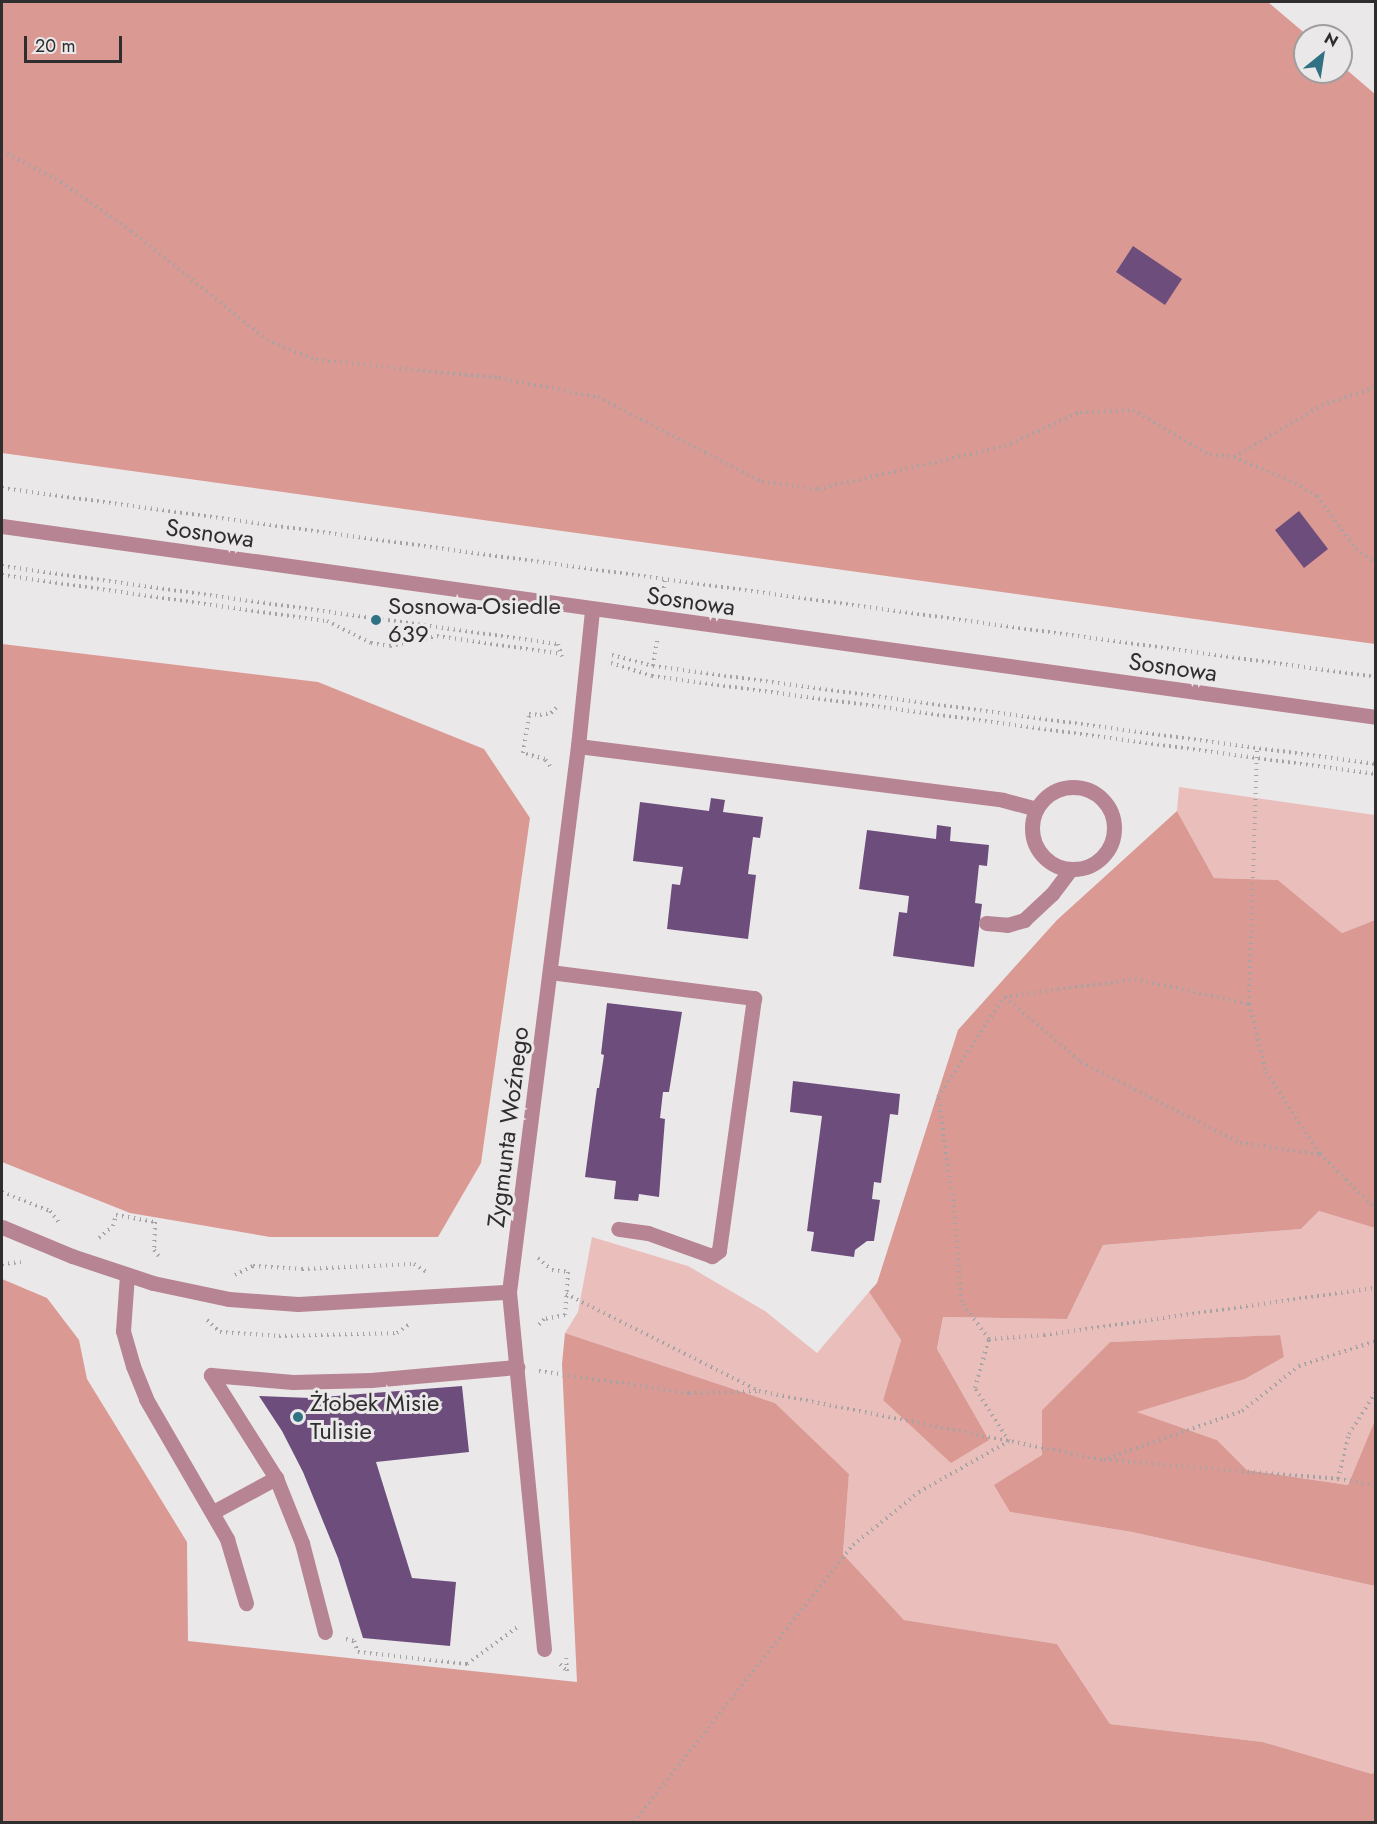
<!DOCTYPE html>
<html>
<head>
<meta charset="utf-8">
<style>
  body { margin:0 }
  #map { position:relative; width:1377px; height:1824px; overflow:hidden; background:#ebe8ea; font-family:Jost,sans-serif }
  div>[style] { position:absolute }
  .green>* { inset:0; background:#eabfbb }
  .forest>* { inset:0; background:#db9993 }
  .building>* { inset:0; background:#6c4d7c }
  .path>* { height:4px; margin-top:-2px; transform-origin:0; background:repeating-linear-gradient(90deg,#a5a3a4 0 1.5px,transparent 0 6px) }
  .minor>* { height:15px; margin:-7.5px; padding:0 7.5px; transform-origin:7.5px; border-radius:7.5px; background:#b68492 }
  .minor>.ring { margin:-7.5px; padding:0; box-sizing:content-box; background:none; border:15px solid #b68492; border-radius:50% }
  .dots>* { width:16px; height:16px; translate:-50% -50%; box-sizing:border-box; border:3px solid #ebe8ea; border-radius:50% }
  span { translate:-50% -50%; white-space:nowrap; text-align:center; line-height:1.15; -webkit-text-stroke:6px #ebe8ea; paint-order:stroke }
  .street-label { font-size:24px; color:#2f2e2e }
  .poi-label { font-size:24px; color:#2f2e2e }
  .left { translate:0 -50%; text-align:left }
  .frame { position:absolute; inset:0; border:3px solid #2f2e2e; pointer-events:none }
  .north { position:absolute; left:1293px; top:24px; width:60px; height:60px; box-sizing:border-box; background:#ebe8ea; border:2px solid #a09e9f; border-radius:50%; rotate:30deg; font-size:16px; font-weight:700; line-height:24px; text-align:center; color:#2f2e2e }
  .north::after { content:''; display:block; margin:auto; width:21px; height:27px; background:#307184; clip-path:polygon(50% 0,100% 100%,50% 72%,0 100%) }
  .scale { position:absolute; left:24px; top:36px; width:98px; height:27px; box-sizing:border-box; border:3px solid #2f2e2e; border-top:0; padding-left:8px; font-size:18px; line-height:21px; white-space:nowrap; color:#2f2e2e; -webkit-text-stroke:4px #ebe8ea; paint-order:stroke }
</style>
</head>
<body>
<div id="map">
  <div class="green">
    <div style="clip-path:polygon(1179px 787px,1375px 815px,1375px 920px,1342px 933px,1278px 880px,1214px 878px,1177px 811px)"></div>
    <div style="clip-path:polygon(1319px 1211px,1375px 1228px,1375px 1420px,1348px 1485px,1247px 1470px,1217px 1440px,1136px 1412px,1245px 1379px,1284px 1357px,1279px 1335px,1110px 1342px,1042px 1410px,1042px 1455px,1010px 1512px,1132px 1532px,1375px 1586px,1375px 1771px,1372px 1774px,1263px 1742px,1110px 1724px,1057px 1644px,904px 1620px,843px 1554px,849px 1474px,775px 1403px,565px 1333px,578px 1312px,592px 1237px,688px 1266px,765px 1311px,817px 1353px,869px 1292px,901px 1340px,883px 1400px,989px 1440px,937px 1349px,943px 1317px,1067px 1319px,1103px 1245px,1301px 1229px)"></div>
  </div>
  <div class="forest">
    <div style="clip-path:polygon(2px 2px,1268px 2px,1308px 36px,1305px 36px,1305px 72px,1341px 72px,1341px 65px,1375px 94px,1375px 644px,2px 453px)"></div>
    <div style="clip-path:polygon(2px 644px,318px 682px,484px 749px,530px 818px,481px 1163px,438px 1237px,270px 1237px,130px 1213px,2px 1162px)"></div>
    <div style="clip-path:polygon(1177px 811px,1214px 878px,1278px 880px,1342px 933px,1375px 920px,1375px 1228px,1319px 1211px,1301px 1229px,1103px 1245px,1067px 1319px,943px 1317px,937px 1349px,989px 1440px,951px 1463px,883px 1400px,901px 1340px,869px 1292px,877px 1283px,958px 1030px,1057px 920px)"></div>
    <div style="clip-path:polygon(2px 1279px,47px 1298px,79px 1340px,87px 1379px,187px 1542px,188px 1641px,577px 1682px,562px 1364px,565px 1333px,775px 1403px,849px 1474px,843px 1554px,904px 1620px,1057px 1644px,1110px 1724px,1263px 1742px,1372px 1774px,1375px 1771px,1375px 1822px,2px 1822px)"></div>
    <div style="clip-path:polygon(1280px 1335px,1284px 1357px,1245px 1379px,1137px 1412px,1217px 1440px,1247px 1470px,1348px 1485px,1375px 1420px,1375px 1586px,1132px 1532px,1010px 1512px,994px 1485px,1042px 1455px,1042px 1410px,1110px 1342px)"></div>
  </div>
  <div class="building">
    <div style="clip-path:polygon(1133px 246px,1182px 279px,1165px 305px,1116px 272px)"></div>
    <div style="clip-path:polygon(1299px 511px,1328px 549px,1304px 568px,1275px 530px)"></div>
    <div style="clip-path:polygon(711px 798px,725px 800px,723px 812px,763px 817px,760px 838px,753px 837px,748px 874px,756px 875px,748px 939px,667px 929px,672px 884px,680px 885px,683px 867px,633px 861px,640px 802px,709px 811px)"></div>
    <div style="clip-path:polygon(937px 825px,951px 827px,950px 841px,989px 845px,987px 866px,979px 865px,975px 903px,982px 904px,974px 967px,893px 956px,899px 912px,907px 913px,909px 896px,859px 889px,867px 830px,936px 839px)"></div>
    <div style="clip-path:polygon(607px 1003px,682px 1012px,669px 1092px,663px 1092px,660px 1118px,665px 1119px,659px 1197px,639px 1194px,638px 1201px,614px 1199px,616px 1181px,585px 1177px,597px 1088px,599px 1088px,604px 1055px,601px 1054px)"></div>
    <div style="clip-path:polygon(793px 1081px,900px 1094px,898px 1115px,890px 1114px,881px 1183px,874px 1182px,872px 1199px,880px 1200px,874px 1241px,867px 1241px,855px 1250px,854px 1257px,811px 1251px,814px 1232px,807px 1231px,822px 1116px,790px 1112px)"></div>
    <div style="clip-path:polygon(462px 1386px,469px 1452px,376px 1462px,412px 1578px,456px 1582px,450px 1646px,363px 1638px,338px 1558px,303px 1472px,282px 1431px,259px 1396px,310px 1398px)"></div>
  </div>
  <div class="path">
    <div style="left:2px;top:151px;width:67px;rotate:27.7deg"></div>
    <div style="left:61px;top:182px;width:85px;rotate:35deg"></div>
    <div style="left:131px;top:231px;width:174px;rotate:38.7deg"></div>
    <div style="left:267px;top:340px;width:53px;rotate:22.2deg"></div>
    <div style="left:316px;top:360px;width:184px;rotate:5.6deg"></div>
    <div style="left:499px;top:378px;width:101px;rotate:10.9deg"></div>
    <div style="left:598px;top:397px;width:185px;rotate:27.4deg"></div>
    <div style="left:762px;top:482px;width:56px;rotate:7.1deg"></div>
    <div style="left:818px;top:489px;width:192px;rotate:-12.9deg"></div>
    <div style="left:1005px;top:446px;width:82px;rotate:-24.4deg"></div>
    <div style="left:1080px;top:412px;width:53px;rotate:-2.2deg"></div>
    <div style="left:1133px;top:410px;width:89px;rotate:30.3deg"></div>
    <div style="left:1210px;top:455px;width:24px;rotate:5deg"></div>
    <div style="left:1234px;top:457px;width:66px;rotate:23.1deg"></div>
    <div style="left:1295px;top:483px;width:26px;rotate:31deg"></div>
    <div style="left:1317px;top:496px;width:66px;rotate:53.7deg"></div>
    <div style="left:1356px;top:549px;width:24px;rotate:35deg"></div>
    <div style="left:1234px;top:457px;width:102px;rotate:-30.6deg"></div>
    <div style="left:1322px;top:405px;width:57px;rotate:-18.4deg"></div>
    <div style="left:2px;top:488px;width:1387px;rotate:7.83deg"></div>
    <div style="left:2px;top:566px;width:561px;rotate:7.99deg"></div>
    <div style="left:558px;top:644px;width:13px;rotate:72deg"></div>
    <div style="left:2px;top:575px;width:328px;rotate:8.1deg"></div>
    <div style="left:327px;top:621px;width:49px;rotate:26.6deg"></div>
    <div style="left:371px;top:643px;width:19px;rotate:9deg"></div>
    <div style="left:390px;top:646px;width:48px;rotate:-12deg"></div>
    <div style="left:437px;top:636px;width:126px;rotate:8.2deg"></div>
    <div style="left:663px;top:594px;width:15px;rotate:-82deg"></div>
    <div style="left:612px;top:655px;width:42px;rotate:15deg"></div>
    <div style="left:653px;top:666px;width:730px;rotate:7.72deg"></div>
    <div style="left:611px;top:663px;width:43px;rotate:17.6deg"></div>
    <div style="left:652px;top:676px;width:731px;rotate:7.71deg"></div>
    <div style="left:653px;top:666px;width:26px;rotate:-81deg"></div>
    <div style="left:550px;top:766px;width:9px;rotate:-126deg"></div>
    <div style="left:545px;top:759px;width:23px;rotate:-165deg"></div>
    <div style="left:523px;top:753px;width:39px;rotate:-81deg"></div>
    <div style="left:529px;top:714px;width:11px;rotate:5deg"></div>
    <div style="left:540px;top:715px;width:11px;rotate:-10deg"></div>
    <div style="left:551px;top:713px;width:8px;rotate:-45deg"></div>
    <div style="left:1005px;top:997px;width:100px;rotate:40.5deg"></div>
    <div style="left:1081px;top:1062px;width:178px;rotate:27deg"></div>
    <div style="left:1240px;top:1143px;width:81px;rotate:7.8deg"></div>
    <div style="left:1320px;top:1154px;width:78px;rotate:44.5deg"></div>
    <div style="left:1249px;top:1004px;width:70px;rotate:76deg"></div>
    <div style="left:1266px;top:1072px;width:98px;rotate:56.6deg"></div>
    <div style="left:2px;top:1192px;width:52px;rotate:21.6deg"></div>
    <div style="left:50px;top:1211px;width:16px;rotate:52deg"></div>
    <div style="left:99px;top:1238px;width:18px;rotate:-41deg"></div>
    <div style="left:113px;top:1226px;width:11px;rotate:-75deg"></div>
    <div style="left:116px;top:1215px;width:40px;rotate:10deg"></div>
    <div style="left:155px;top:1222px;width:28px;rotate:92deg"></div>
    <div style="left:154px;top:1250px;width:11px;rotate:52deg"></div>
    <div style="left:538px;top:1258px;width:18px;rotate:41deg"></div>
    <div style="left:552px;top:1270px;width:16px;rotate:7deg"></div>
    <div style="left:568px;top:1272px;width:43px;rotate:94deg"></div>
    <div style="left:565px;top:1315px;width:21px;rotate:169deg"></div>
    <div style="left:544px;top:1319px;width:9px;rotate:131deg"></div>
    <div style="left:2px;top:1264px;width:19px;rotate:-6deg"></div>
    <div style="left:235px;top:1275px;width:20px;rotate:-27deg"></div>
    <div style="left:253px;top:1266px;width:49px;rotate:3.5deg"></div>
    <div style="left:302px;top:1269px;width:112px;rotate:-2.6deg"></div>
    <div style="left:414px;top:1264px;width:15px;rotate:32deg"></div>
    <div style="left:566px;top:1294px;width:216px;rotate:26.7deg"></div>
    <div style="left:759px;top:1391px;width:352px;rotate:11.3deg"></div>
    <div style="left:1104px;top:1460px;width:235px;rotate:4.6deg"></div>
    <div style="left:1338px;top:1479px;width:38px;rotate:9deg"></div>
    <div style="left:207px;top:1320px;width:18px;rotate:43deg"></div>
    <div style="left:220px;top:1332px;width:59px;rotate:3.9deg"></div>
    <div style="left:279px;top:1336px;width:118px;rotate:-1.5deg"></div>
    <div style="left:397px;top:1333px;width:17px;rotate:-36deg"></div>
    <div style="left:989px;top:1339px;width:55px;rotate:-4.2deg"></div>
    <div style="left:1044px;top:1335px;width:335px;rotate:-8.1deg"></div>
    <div style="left:539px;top:1371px;width:152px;rotate:8.3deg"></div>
    <div style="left:689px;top:1393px;width:69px;rotate:-1.7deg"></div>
    <div style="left:1009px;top:1441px;width:63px;rotate:-122.7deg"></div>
    <div style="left:975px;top:1388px;width:51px;rotate:-74.1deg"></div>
    <div style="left:989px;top:1339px;width:46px;rotate:-127.1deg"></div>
    <div style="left:961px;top:1302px;width:95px;rotate:-94.2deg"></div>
    <div style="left:954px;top:1207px;width:111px;rotate:-98.3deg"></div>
    <div style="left:938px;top:1097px;width:120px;rotate:-56.6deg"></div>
    <div style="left:1004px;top:997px;width:132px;rotate:-7.8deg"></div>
    <div style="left:1135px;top:979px;width:117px;rotate:12.4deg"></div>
    <div style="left:1249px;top:1004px;width:256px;rotate:-88.2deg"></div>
    <div style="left:1108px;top:1458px;width:142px;rotate:-19.3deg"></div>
    <div style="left:1242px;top:1411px;width:73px;rotate:-38.3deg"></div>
    <div style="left:1299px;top:1366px;width:81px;rotate:-18deg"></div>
    <div style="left:1338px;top:1479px;width:46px;rotate:-76.3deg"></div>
    <div style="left:1349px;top:1434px;width:50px;rotate:-57.3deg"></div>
    <div style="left:346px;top:1639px;width:8px;rotate:14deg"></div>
    <div style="left:354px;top:1641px;width:12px;rotate:70deg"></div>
    <div style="left:358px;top:1652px;width:110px;rotate:6.3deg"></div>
    <div style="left:467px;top:1664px;width:64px;rotate:-36.2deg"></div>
    <div style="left:560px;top:1664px;width:10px;rotate:45deg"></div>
    <div style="left:567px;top:1671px;width:13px;rotate:-94deg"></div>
    <div style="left:634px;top:1822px;width:353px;rotate:-51.7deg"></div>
    <div style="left:853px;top:1545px;width:85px;rotate:-38.8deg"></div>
    <div style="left:919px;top:1492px;width:103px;rotate:-29.5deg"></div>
  </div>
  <div class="minor">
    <div style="left:2px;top:526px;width:1387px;rotate:7.91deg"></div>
    <div style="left:578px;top:746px;width:428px;rotate:7.2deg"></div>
    <div style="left:1003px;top:800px;width:34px;rotate:15deg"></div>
    <div class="ring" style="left:1032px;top:787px;width:67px;height:67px"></div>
    <div style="left:986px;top:923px;width:21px;rotate:5deg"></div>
    <div style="left:1007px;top:925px;width:18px;rotate:-16deg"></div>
    <div style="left:1024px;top:920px;width:38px;rotate:-43deg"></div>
    <div style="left:1052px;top:894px;width:30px;rotate:-53deg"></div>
    <div style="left:550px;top:972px;width:206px;rotate:7.3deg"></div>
    <div style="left:754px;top:998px;width:255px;rotate:97.9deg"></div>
    <div style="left:719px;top:1251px;width:9px;rotate:144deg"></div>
    <div style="left:712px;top:1256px;width:68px;rotate:-160.2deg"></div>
    <div style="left:648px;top:1233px;width:30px;rotate:-172deg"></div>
    <div style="left:2px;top:1227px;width:76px;rotate:22.5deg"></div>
    <div style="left:72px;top:1256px;width:85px;rotate:18.4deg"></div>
    <div style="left:153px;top:1283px;width:78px;rotate:11.9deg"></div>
    <div style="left:229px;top:1299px;width:69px;rotate:4.1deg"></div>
    <div style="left:298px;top:1304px;width:211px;rotate:-3.3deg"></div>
    <div style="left:127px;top:1275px;width:56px;rotate:94.1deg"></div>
    <div style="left:123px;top:1331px;width:36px;rotate:74deg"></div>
    <div style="left:133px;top:1366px;width:35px;rotate:68deg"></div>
    <div style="left:146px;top:1399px;width:162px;rotate:59.9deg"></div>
    <div style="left:227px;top:1539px;width:67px;rotate:73.5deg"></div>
    <div style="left:213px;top:1512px;width:72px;rotate:-28.4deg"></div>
    <div style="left:325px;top:1632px;width:92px;rotate:-104.5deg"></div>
    <div style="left:302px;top:1543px;width:70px;rotate:-111.8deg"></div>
    <div style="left:276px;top:1478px;width:122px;rotate:-122.3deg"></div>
    <div style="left:211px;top:1375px;width:82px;rotate:4.9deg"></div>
    <div style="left:293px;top:1382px;width:78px;rotate:-1.5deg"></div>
    <div style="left:371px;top:1380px;width:147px;rotate:-5.1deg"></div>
    <div style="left:544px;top:1649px;width:359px;rotate:-95.6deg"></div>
    <div style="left:509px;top:1292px;width:550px;rotate:-82.8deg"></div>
    <div style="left:578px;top:746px;width:137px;rotate:-84.1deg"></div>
  </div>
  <div class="dots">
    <div style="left:376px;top:620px;background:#307184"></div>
    <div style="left:298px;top:1417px;background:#307184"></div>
  </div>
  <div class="street-label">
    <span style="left:210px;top:533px;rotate:8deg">Sosnowa</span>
    <span style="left:691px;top:601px;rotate:8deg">Sosnowa</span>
    <span style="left:1173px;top:667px;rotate:8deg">Sosnowa</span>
    <span style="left:508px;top:1127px;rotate:-83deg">Zygmunta Woźnego</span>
  </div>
  <div class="poi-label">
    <span class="left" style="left:388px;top:620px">Sosnowa-Osiedle<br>639</span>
    <span class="left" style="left:310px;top:1417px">Żłobek Misie<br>Tulisie</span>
  </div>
  <div class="frame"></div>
  <div class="north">N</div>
  <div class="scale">20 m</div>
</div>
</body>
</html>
